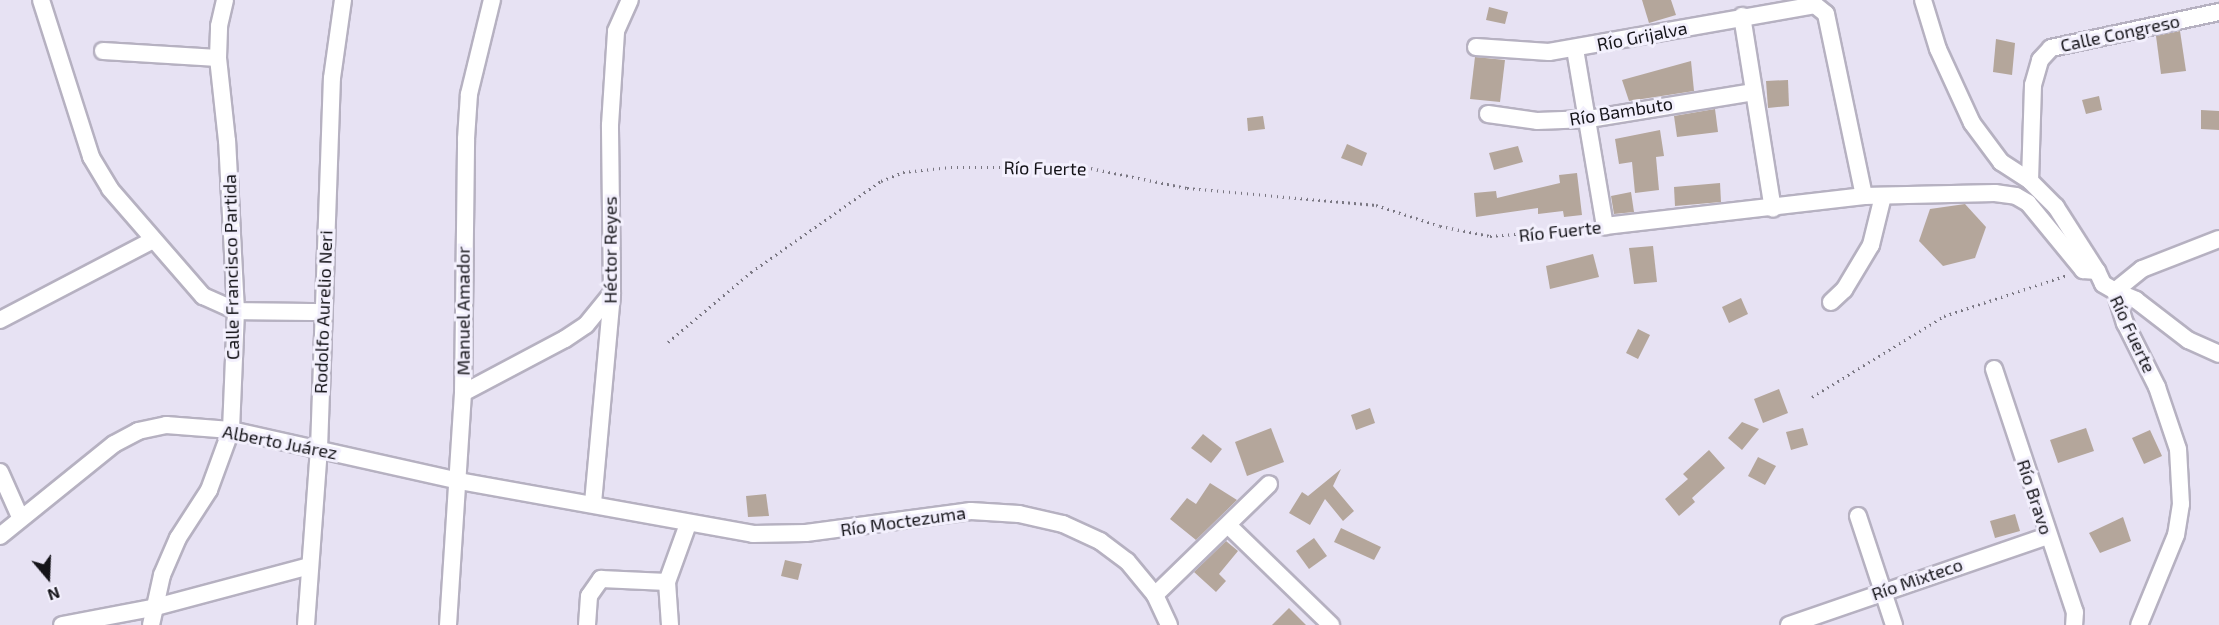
<!DOCTYPE html>
<html>
<head>
<meta charset="utf-8">
<style>
  body { margin:0 }
  #map { position:relative; width:2219px; height:625px; overflow:hidden; background:#e7e2f3; font-family:"Exo 2",sans-serif }
  div>[style] { position:absolute }
  .building>* { inset:0; background:#b4a69b }
  .path>* { height:3px; margin-top:-1.5px; transform-origin:0; background:repeating-linear-gradient(90deg,#7a7782 0 1.5px,transparent 0 6px) }
  .roads { filter:drop-shadow(2px 0 #b6b1c1) drop-shadow(-2px 0 #b6b1c1) drop-shadow(0 2px #b6b1c1) drop-shadow(0 -2px #b6b1c1) }
  .minor>* { height:16px; margin:-8px; padding:0 8px; transform-origin:8px; border-radius:8px; background:#fff }
  span { translate:-50% -50%; white-space:nowrap; text-align:center; line-height:1.15; -webkit-text-stroke:6px #f3f0fd; paint-order:stroke }
  .street-label { font-size:18px; color:#141318 }
  .north { position:absolute; left:18px; top:547px; width:60px; height:60px; -webkit-text-stroke:4px #f3f0fd; paint-order:stroke; rotate:161deg; font-size:16px; font-weight:700; line-height:24px; text-align:center; color:#141318 }
  .north::after { content:''; display:block; margin:auto; width:21px; height:27px; background:#141318; clip-path:polygon(50% 0,100% 100%,50% 72%,0 100%) }
</style>
</head>
<body>
<div id="map">
  <div class="building">
    <div style="clip-path:polygon(1642px 0,1671px 0,1676px 15px,1649px 23px)"></div>
    <div style="clip-path:polygon(1489px 7px,1508px 12px,1505px 24px,1486px 20px)"></div>
    <div style="clip-path:polygon(2180px 31px,2186px 71px,2161px 74px,2156px 36px)"></div>
    <div style="clip-path:polygon(1996px 39px,2015px 43px,2012px 75px,1993px 72px)"></div>
    <div style="clip-path:polygon(1475px 57px,1505px 60px,1500px 102px,1470px 99px)"></div>
    <div style="clip-path:polygon(1691px 61px,1694px 91px,1629px 101px,1622px 80px)"></div>
    <div style="clip-path:polygon(1788px 80px,1789px 106px,1768px 108px,1766px 81px)"></div>
    <div style="clip-path:polygon(2099px 96px,2102px 110px,2086px 114px,2082px 100px)"></div>
    <div style="clip-path:polygon(1715px 109px,1718px 132px,1677px 137px,1674px 116px)"></div>
    <div style="clip-path:polygon(2201px 110px,2219px 111px,2219px 130px,2201px 129px)"></div>
    <div style="clip-path:polygon(1263px 116px,1265px 129px,1248px 131px,1247px 118px)"></div>
    <div style="clip-path:polygon(1660px 130px,1664px 156px,1656px 157px,1659px 190px,1635px 193px,1632px 162px,1619px 164px,1615px 139px)"></div>
    <div style="clip-path:polygon(1347px 144px,1367px 153px,1362px 166px,1341px 158px)"></div>
    <div style="clip-path:polygon(1518px 146px,1523px 162px,1494px 170px,1489px 153px)"></div>
    <div style="clip-path:polygon(1577px 173px,1582px 215px,1564px 217px,1563px 211px,1538px 214px,1538px 208px,1476px 217px,1474px 193px,1496px 191px,1497px 198px,1560px 183px,1559px 175px)"></div>
    <div style="clip-path:polygon(1720px 183px,1721px 202px,1675px 206px,1674px 187px)"></div>
    <div style="clip-path:polygon(1631px 192px,1634px 212px,1614px 214px,1611px 196px)"></div>
    <div style="clip-path:polygon(1965px 204px,1986px 227px,1975px 258px,1943px 266px,1919px 241px,1930px 209px)"></div>
    <div style="clip-path:polygon(1653px 246px,1657px 282px,1634px 284px,1629px 248px)"></div>
    <div style="clip-path:polygon(1593px 254px,1599px 277px,1550px 289px,1546px 266px)"></div>
    <div style="clip-path:polygon(1741px 298px,1748px 314px,1729px 323px,1722px 307px)"></div>
    <div style="clip-path:polygon(1638px 329px,1650px 335px,1638px 359px,1626px 353px)"></div>
    <div style="clip-path:polygon(1779px 389px,1788px 413px,1763px 423px,1754px 399px)"></div>
    <div style="clip-path:polygon(1370px 408px,1375px 423px,1356px 430px,1351px 415px)"></div>
    <div style="clip-path:polygon(1742px 422px,1759px 429px,1742px 450px,1728px 438px)"></div>
    <div style="clip-path:polygon(1271px 428px,1284px 462px,1247px 476px,1235px 442px)"></div>
    <div style="clip-path:polygon(1803px 428px,1808px 445px,1791px 450px,1786px 432px)"></div>
    <div style="clip-path:polygon(2086px 428px,2094px 451px,2058px 463px,2050px 440px)"></div>
    <div style="clip-path:polygon(2150px 430px,2162px 456px,2144px 464px,2132px 438px)"></div>
    <div style="clip-path:polygon(1203px 434px,1222px 449px,1211px 463px,1191px 448px)"></div>
    <div style="clip-path:polygon(1709px 450px,1725px 468px,1692px 498px,1695px 502px,1679px 516px,1665px 499px,1688px 479px,1683px 474px)"></div>
    <div style="clip-path:polygon(1758px 457px,1776px 466px,1765px 485px,1748px 476px)"></div>
    <div style="clip-path:polygon(1341px 469px,1333px 486px,1354px 511px,1343px 521px,1325px 499px,1310px 525px,1289px 513px,1302px 492px,1308px 496px)"></div>
    <div style="clip-path:polygon(1210px 483px,1237px 500px,1196px 540px,1170px 519px,1187px 498px,1196px 504px)"></div>
    <div style="clip-path:polygon(766px 494px,769px 516px,748px 517px,746px 496px)"></div>
    <div style="clip-path:polygon(2015px 514px,2020px 531px,1995px 538px,1990px 521px)"></div>
    <div style="clip-path:polygon(2123px 517px,2131px 541px,2100px 553px,2089px 533px)"></div>
    <div style="clip-path:polygon(1341px 528px,1381px 547px,1374px 560px,1334px 542px)"></div>
    <div style="clip-path:polygon(1314px 538px,1327px 556px,1309px 569px,1296px 551px)"></div>
    <div style="clip-path:polygon(1226px 541px,1238px 551px,1219px 574px,1226px 581px,1216px 592px,1194px 572px)"></div>
    <div style="clip-path:polygon(785px 560px,802px 564px,798px 580px,781px 576px)"></div>
    <div style="clip-path:polygon(1289px 608px,1306px 625px,1272px 625px)"></div>
  </div>
  <div class="path">
    <div style="left:668px;top:342px;width:109px;rotate:-40.1deg"></div>
    <div style="left:751px;top:272px;width:159px;rotate:-35deg"></div>
    <div style="left:881px;top:181px;width:24px;rotate:-22deg"></div>
    <div style="left:903px;top:172px;width:48px;rotate:-5.9deg"></div>
    <div style="left:951px;top:167px;width:134px"></div>
    <div style="left:1085px;top:167px;width:104px;rotate:11.6deg"></div>
    <div style="left:1187px;top:188px;width:190px;rotate:5.1deg"></div>
    <div style="left:1376px;top:205px;width:67px;rotate:18.2deg"></div>
    <div style="left:1440px;top:226px;width:51px;rotate:11.3deg"></div>
    <div style="left:1490px;top:236px;width:98px;rotate:-4.7deg"></div>
    <div style="left:1812px;top:397px;width:155px;rotate:-31.5deg"></div>
    <div style="left:1944px;top:316px;width:130px;rotate:-18.4deg"></div>
  </div>
  <div class="roads">
    <div class="minor">
      <div style="left:41px;top:0;width:165px;rotate:72.3deg"></div>
      <div style="left:91px;top:157px;width:37px;rotate:59deg"></div>
      <div style="left:110px;top:189px;width:142px;rotate:49deg"></div>
      <div style="left:203px;top:296px;width:36px;rotate:24deg"></div>
      <div style="left:236px;top:311px;width:88px;rotate:0.7deg"></div>
      <div style="left:1923px;top:0;width:51px;rotate:73deg"></div>
      <div style="left:1938px;top:49px;width:81px;rotate:65.3deg"></div>
      <div style="left:1972px;top:123px;width:49px;rotate:53.4deg"></div>
      <div style="left:2001px;top:162px;width:35px;rotate:33deg"></div>
      <div style="left:2030px;top:181px;width:37px;rotate:45deg"></div>
      <div style="left:2056px;top:207px;width:76px;rotate:57.4deg"></div>
      <div style="left:1742px;top:16px;width:195px;rotate:80.9deg"></div>
      <div style="left:1476px;top:47px;width:73px;rotate:3.9deg"></div>
      <div style="left:1549px;top:52px;width:270px;rotate:-10deg"></div>
      <div style="left:1815px;top:5px;width:14px;rotate:39deg"></div>
      <div style="left:1826px;top:14px;width:186px;rotate:78.2deg"></div>
      <div style="left:1575px;top:49px;width:180px;rotate:80.4deg"></div>
      <div style="left:1605px;top:226px;width:261px;rotate:-6.6deg"></div>
      <div style="left:1864px;top:196px;width:131px;rotate:-1.3deg"></div>
      <div style="left:1995px;top:193px;width:21px;rotate:8deg"></div>
      <div style="left:2016px;top:196px;width:14px;rotate:30deg"></div>
      <div style="left:2028px;top:203px;width:87px;rotate:50.6deg"></div>
      <div style="left:2083px;top:270px;width:14px;rotate:4deg"></div>
      <div style="left:2097px;top:271px;width:14px;rotate:65deg"></div>
      <div style="left:2103px;top:284px;width:14px;rotate:30deg"></div>
      <div style="left:2115px;top:291px;width:34px;rotate:73deg"></div>
      <div style="left:2125px;top:323px;width:72px;rotate:63.4deg"></div>
      <div style="left:2157px;top:387px;width:65px;rotate:71.3deg"></div>
      <div style="left:2178px;top:449px;width:55px;rotate:86.9deg"></div>
      <div style="left:2181px;top:504px;width:31px;rotate:99deg"></div>
      <div style="left:2176px;top:535px;width:97px;rotate:112.3deg"></div>
      <div style="left:103px;top:51px;width:115px;rotate:3.5deg"></div>
      <div style="left:1488px;top:114px;width:49px;rotate:8.1deg"></div>
      <div style="left:1537px;top:121px;width:52px;rotate:-2.2deg"></div>
      <div style="left:1589px;top:119px;width:167px;rotate:-9.3deg"></div>
      <div style="left:2030px;top:181px;width:96px;rotate:-88.2deg"></div>
      <div style="left:2033px;top:85px;width:26px;rotate:-74deg"></div>
      <div style="left:2040px;top:60px;width:16px;rotate:-47deg"></div>
      <div style="left:2051px;top:48px;width:172px;rotate:-12.1deg"></div>
      <div style="left:2219px;top:239px;width:83px;rotate:158.7deg"></div>
      <div style="left:2142px;top:269px;width:35px;rotate:141deg"></div>
      <div style="left:2115px;top:291px;width:23px;rotate:23deg"></div>
      <div style="left:2136px;top:300px;width:66px;rotate:37.6deg"></div>
      <div style="left:2188px;top:340px;width:34px;rotate:24deg"></div>
      <div style="left:1831px;top:302px;width:18px;rotate:-43deg"></div>
      <div style="left:1844px;top:290px;width:52px;rotate:-59deg"></div>
      <div style="left:1871px;top:245px;width:50px;rotate:-76.2deg"></div>
      <div style="left:0;top:320px;width:173px;rotate:-27.6deg"></div>
      <div style="left:1994px;top:369px;width:256px;rotate:71.6deg"></div>
      <div style="left:2075px;top:612px;width:13px;rotate:94deg"></div>
      <div style="left:463px;top:393px;width:115px;rotate:-27.9deg"></div>
      <div style="left:565px;top:339px;width:25px;rotate:-34deg"></div>
      <div style="left:586px;top:325px;width:41px;rotate:-50.9deg"></div>
      <div style="left:0;top:472px;width:49px;rotate:66deg"></div>
      <div style="left:593px;top:503px;width:211px;rotate:-84.8deg"></div>
      <div style="left:612px;top:293px;width:168px;rotate:-90.7deg"></div>
      <div style="left:610px;top:125px;width:94px;rotate:-86.3deg"></div>
      <div style="left:616px;top:31px;width:34px;rotate:-66deg"></div>
      <div style="left:1858px;top:516px;width:115px;rotate:71.7deg"></div>
      <div style="left:1229px;top:526px;width:142px;rotate:44.1deg"></div>
      <div style="left:0;top:536px;width:146px;rotate:-38.9deg"></div>
      <div style="left:114px;top:444px;width:27px;rotate:-28deg"></div>
      <div style="left:138px;top:431px;width:29px;rotate:-12deg"></div>
      <div style="left:166px;top:425px;width:65px;rotate:4.4deg"></div>
      <div style="left:231px;top:430px;width:234px;rotate:12.6deg"></div>
      <div style="left:459px;top:481px;width:299px;rotate:10.2deg"></div>
      <div style="left:753px;top:534px;width:53px;rotate:-1.1deg"></div>
      <div style="left:806px;top:533px;width:166px;rotate:-7.6deg"></div>
      <div style="left:971px;top:511px;width:48px;rotate:3.6deg"></div>
      <div style="left:1019px;top:514px;width:45px;rotate:12.8deg"></div>
      <div style="left:1063px;top:524px;width:41px;rotate:24.7deg"></div>
      <div style="left:1100px;top:541px;width:34px;rotate:37deg"></div>
      <div style="left:1127px;top:561px;width:44px;rotate:50.5deg"></div>
      <div style="left:1155px;top:595px;width:33px;rotate:65deg"></div>
      <div style="left:1155px;top:595px;width:159px;rotate:-44.2deg"></div>
      <div style="left:62px;top:625px;width:92px;rotate:-10.7deg"></div>
      <div style="left:152px;top:608px;width:163px;rotate:-14.9deg"></div>
      <div style="left:151px;top:625px;width:51px;rotate:-77.6deg"></div>
      <div style="left:162px;top:575px;width:40px;rotate:-66.6deg"></div>
      <div style="left:178px;top:538px;width:57px;rotate:-57.1deg"></div>
      <div style="left:209px;top:490px;width:64px;rotate:-69.9deg"></div>
      <div style="left:231px;top:430px;width:119px;rotate:-87.6deg"></div>
      <div style="left:236px;top:311px;width:170px;rotate:-93deg"></div>
      <div style="left:227px;top:141px;width:83px;rotate:-96.2deg"></div>
      <div style="left:218px;top:58px;width:32px;rotate:-88deg"></div>
      <div style="left:219px;top:26px;width:27px;rotate:-77deg"></div>
      <div style="left:306px;top:625px;width:176px;rotate:-85.8deg"></div>
      <div style="left:319px;top:449px;width:371px;rotate:-88deg"></div>
      <div style="left:332px;top:78px;width:79px;rotate:-82deg"></div>
      <div style="left:448px;top:625px;width:232px;rotate:-86.3deg"></div>
      <div style="left:463px;top:393px;width:254px;rotate:-89.3deg"></div>
      <div style="left:466px;top:139px;width:45px;rotate:-86.2deg"></div>
      <div style="left:469px;top:94px;width:97px;rotate:-76.3deg"></div>
      <div style="left:587px;top:625px;width:29px;rotate:-86deg"></div>
      <div style="left:589px;top:596px;width:21px;rotate:-55deg"></div>
      <div style="left:601px;top:579px;width:66px;rotate:2.6deg"></div>
      <div style="left:670px;top:625px;width:43px;rotate:-94deg"></div>
      <div style="left:667px;top:582px;width:62px;rotate:-70.1deg"></div>
      <div style="left:1789px;top:625px;width:273px;rotate:-19deg"></div>
    </div>
  </div>
  <div class="street-label">
    <span style="left:2120px;top:33px;rotate:-12deg">Calle Congreso</span>
    <span style="left:1642px;top:36px;rotate:-11deg">Río Grijalva</span>
    <span style="left:1621px;top:111px;rotate:-9deg">Río Bambuto</span>
    <span style="left:1045px;top:168px;rotate:1deg">Río Fuerte</span>
    <span style="left:1560px;top:231px;rotate:-6deg">Río Fuerte</span>
    <span style="left:610px;top:250px;rotate:-90deg">Héctor Reyes</span>
    <span style="left:231px;top:267px;rotate:-91deg">Calle Francisco Partida</span>
    <span style="left:463px;top:311px;rotate:-90deg">Manuel Amador</span>
    <span style="left:323px;top:312px;rotate:-88deg">Rodolfo Aurelio Neri</span>
    <span style="left:2133px;top:334px;rotate:65deg">Río Fuerte</span>
    <span style="left:280px;top:442px;rotate:11deg">Alberto Juárez</span>
    <span style="left:2035px;top:497px;rotate:72deg">Río Bravo</span>
    <span style="left:903px;top:521px;rotate:-8deg">Río Moctezuma</span>
    <span style="left:1917px;top:579px;rotate:-19deg">Río Mixteco</span>
  </div>
  <div class="north">N</div>
</div>
</body>
</html>
